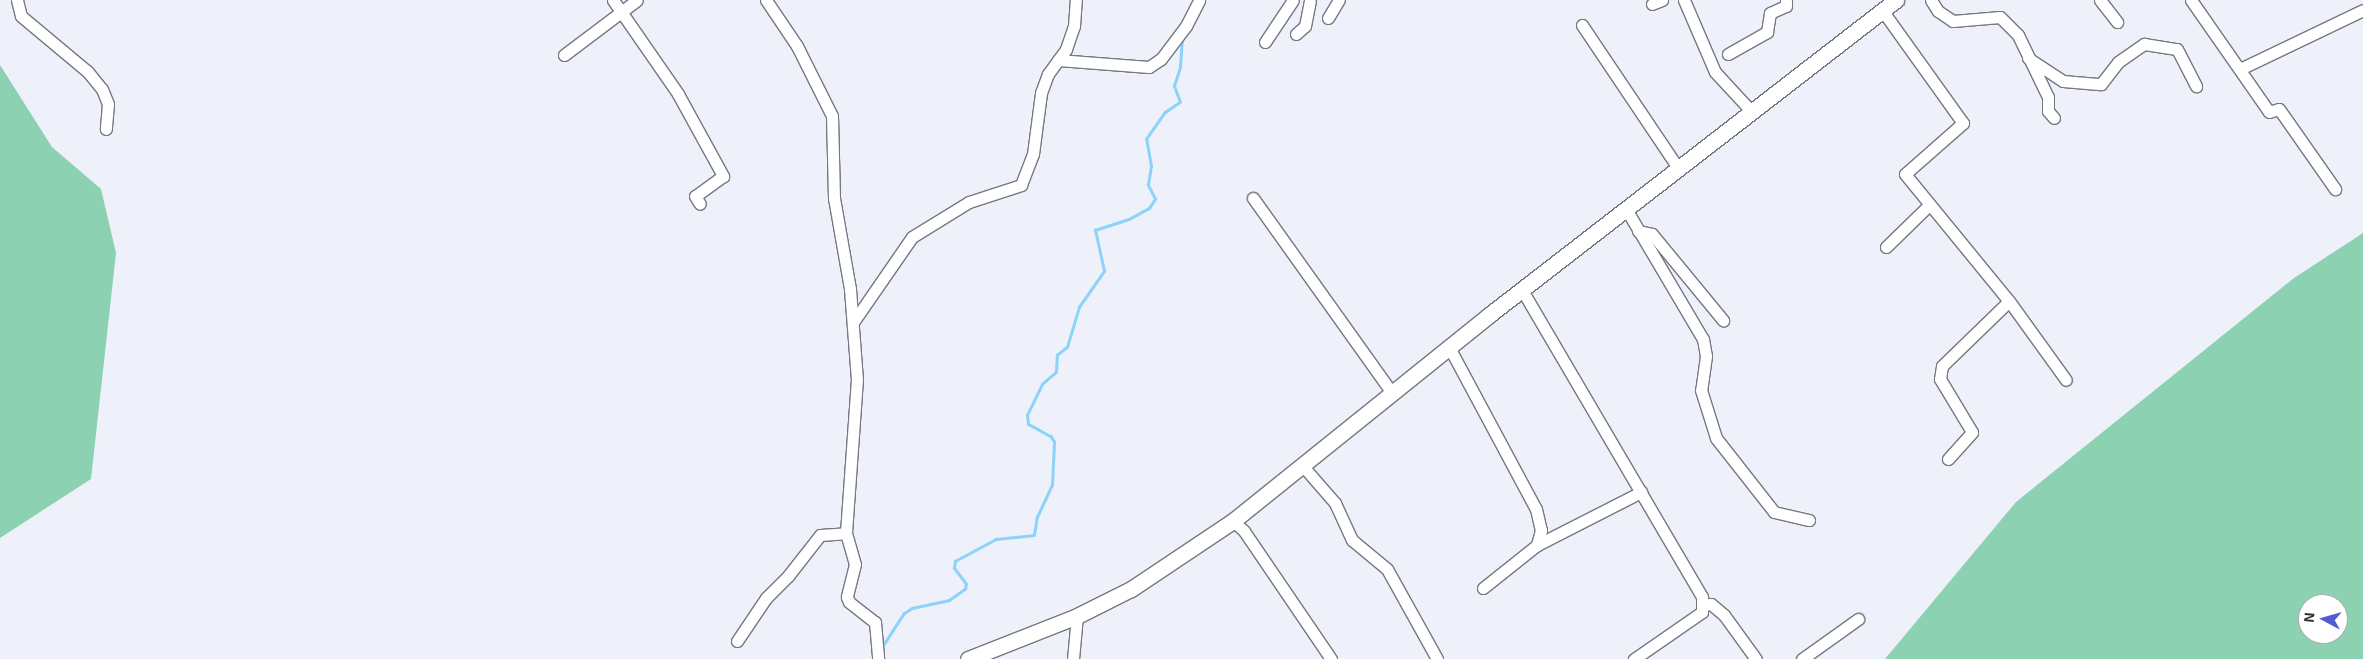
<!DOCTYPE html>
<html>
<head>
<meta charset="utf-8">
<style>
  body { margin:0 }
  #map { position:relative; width:2363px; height:659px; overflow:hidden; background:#eff1fa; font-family:"Exo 2",sans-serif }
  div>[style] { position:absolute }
  .green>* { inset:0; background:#8bd1b2 }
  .stream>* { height:2.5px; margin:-1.25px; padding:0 1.25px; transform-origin:1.25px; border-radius:1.25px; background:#8cd2fa }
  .roads { filter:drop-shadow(1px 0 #767880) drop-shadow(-1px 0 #767880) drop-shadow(0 1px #767880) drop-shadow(0 -1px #767880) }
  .minor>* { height:11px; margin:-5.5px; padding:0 5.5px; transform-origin:5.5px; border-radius:5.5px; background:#fff }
  .major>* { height:15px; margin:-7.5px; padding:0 7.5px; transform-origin:7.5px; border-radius:7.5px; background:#fff }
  span { translate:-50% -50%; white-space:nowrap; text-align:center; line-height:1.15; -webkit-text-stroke:4px #fff; paint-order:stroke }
  .north { position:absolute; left:2298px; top:594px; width:50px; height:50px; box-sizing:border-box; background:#fff; border:1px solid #adadae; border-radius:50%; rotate:276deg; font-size:14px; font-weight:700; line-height:20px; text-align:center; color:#313235 }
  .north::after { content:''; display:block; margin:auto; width:18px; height:22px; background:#515dd3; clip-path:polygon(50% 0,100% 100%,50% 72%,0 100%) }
</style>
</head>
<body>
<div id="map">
  <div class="green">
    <div style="clip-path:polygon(0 65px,52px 147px,101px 189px,116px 253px,91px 479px,0 538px)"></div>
    <div style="clip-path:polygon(evenodd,2363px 233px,2363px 659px,1885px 659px,2016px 502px,2294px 278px,2363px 233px,2308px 604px,2338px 604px,2338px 634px,2308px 634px,2308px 604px)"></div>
  </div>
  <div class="stream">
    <div style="left:882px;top:647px;width:40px;rotate:-57.1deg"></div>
    <div style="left:904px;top:613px;width:9px;rotate:-32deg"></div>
    <div style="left:912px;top:608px;width:38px;rotate:-12deg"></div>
    <div style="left:949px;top:600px;width:19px;rotate:-35deg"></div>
    <div style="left:965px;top:589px;width:5px;rotate:-79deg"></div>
    <div style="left:966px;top:584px;width:20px;rotate:-127deg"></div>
    <div style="left:954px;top:568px;width:7px;rotate:-82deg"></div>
    <div style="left:955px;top:561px;width:47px;rotate:-28.2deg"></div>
    <div style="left:996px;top:539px;width:38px;rotate:-6deg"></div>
    <div style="left:1034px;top:535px;width:18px;rotate:-81deg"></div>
    <div style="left:1037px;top:517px;width:35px;rotate:-65deg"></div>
    <div style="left:1052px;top:485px;width:43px;rotate:-87.3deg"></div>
    <div style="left:1054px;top:442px;width:6px;rotate:-121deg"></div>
    <div style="left:1051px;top:437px;width:26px;rotate:-151deg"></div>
    <div style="left:1028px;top:424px;width:9px;rotate:-96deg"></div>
    <div style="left:1027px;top:415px;width:34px;rotate:-64deg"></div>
    <div style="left:1042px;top:384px;width:18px;rotate:-41deg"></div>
    <div style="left:1056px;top:372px;width:17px;rotate:-87deg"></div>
    <div style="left:1057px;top:355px;width:13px;rotate:-39deg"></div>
    <div style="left:1067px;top:347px;width:42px;rotate:-73.3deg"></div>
    <div style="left:1079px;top:307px;width:44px;rotate:-55.2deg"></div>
    <div style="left:1104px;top:271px;width:42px;rotate:-102.4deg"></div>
    <div style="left:1095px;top:230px;width:36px;rotate:-18deg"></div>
    <div style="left:1129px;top:219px;width:23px;rotate:-29deg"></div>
    <div style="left:1149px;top:208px;width:11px;rotate:-56deg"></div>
    <div style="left:1155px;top:199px;width:16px;rotate:-117deg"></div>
    <div style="left:1148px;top:185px;width:19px;rotate:-81deg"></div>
    <div style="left:1151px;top:166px;width:27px;rotate:-100deg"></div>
    <div style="left:1146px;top:139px;width:33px;rotate:-55deg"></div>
    <div style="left:1165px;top:112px;width:18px;rotate:-34deg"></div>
    <div style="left:1180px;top:102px;width:17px;rotate:-111deg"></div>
    <div style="left:1174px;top:86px;width:20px;rotate:-72deg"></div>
    <div style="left:1180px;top:67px;width:27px;rotate:-86deg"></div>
  </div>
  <div class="roads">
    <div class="minor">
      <div style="left:17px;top:0;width:16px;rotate:76deg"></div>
      <div style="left:21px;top:16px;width:87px;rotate:39.9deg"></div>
      <div style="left:88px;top:72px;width:22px;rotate:51deg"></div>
      <div style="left:102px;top:89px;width:16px;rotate:68deg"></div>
      <div style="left:108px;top:104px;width:25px;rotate:95deg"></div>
      <div style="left:613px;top:0;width:114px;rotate:55.3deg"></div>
      <div style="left:678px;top:94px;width:94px;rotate:61.2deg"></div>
      <div style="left:723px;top:176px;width:34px;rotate:144deg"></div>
      <div style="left:695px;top:196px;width:9px;rotate:58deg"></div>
      <div style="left:766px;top:0;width:55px;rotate:56deg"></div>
      <div style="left:797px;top:46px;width:78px;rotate:63.4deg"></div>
      <div style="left:832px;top:116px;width:82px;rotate:88.6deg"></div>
      <div style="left:834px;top:198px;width:92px;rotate:80deg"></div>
      <div style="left:850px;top:289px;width:90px;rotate:85.6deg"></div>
      <div style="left:857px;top:379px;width:154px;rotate:94.1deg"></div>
      <div style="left:846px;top:533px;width:32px;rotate:74deg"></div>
      <div style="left:855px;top:564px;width:34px;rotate:104deg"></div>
      <div style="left:847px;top:597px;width:5px;rotate:68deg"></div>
      <div style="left:849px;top:602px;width:33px;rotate:38deg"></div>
      <div style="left:875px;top:622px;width:37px;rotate:85deg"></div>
      <div style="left:1684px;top:0;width:78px;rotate:66.7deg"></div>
      <div style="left:1715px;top:72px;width:54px;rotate:47.2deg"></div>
      <div style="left:1931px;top:0;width:13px;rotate:58deg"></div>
      <div style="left:1938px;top:11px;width:18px;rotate:34deg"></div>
      <div style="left:1953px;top:21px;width:47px;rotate:-4.9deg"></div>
      <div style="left:2000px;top:17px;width:25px;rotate:45deg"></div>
      <div style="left:2018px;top:35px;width:69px;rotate:64.2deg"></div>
      <div style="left:2048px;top:97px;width:14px;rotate:90deg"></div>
      <div style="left:2048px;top:111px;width:9px;rotate:49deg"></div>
      <div style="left:2100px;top:0;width:28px;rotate:52deg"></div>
      <div style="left:2191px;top:0;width:136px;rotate:55.1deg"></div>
      <div style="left:2269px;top:112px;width:10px;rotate:-17deg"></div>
      <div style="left:2279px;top:109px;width:98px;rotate:55deg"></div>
      <div style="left:1652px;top:4px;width:11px;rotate:-22deg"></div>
      <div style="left:1882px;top:10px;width:139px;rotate:54.4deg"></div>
      <div style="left:1963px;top:123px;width:77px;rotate:138.7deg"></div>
      <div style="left:1905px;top:174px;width:164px;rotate:50.7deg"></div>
      <div style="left:2009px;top:301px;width:97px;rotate:54.2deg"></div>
      <div style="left:1328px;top:18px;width:21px;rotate:-59deg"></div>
      <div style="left:1582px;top:25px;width:172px;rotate:56.1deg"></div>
      <div style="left:1296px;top:34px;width:12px;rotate:-42deg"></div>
      <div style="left:1305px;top:26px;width:25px;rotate:-79deg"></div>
      <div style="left:1265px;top:42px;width:50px;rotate:-56.3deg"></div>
      <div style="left:1728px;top:54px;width:45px;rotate:-29.4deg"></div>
      <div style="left:1767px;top:32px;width:19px;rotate:-81deg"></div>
      <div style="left:1770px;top:13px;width:17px;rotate:-24deg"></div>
      <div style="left:1786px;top:6px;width:6px;rotate:-90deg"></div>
      <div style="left:564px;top:55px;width:91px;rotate:-37deg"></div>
      <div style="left:2028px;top:58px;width:42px;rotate:33.3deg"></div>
      <div style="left:2063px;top:81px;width:38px;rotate:5deg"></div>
      <div style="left:2101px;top:84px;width:28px;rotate:-52deg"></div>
      <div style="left:2118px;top:62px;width:32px;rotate:-35deg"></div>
      <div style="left:2144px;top:44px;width:33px;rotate:9deg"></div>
      <div style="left:2177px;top:49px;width:42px;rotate:62.8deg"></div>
      <div style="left:1058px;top:60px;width:91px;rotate:4.4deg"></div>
      <div style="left:1149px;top:67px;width:14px;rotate:-34deg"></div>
      <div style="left:1161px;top:59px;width:41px;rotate:-52.9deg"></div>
      <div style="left:1186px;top:26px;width:29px;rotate:-63deg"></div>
      <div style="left:2240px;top:69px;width:136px;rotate:-25.6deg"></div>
      <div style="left:1253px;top:198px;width:239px;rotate:54.5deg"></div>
      <div style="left:1626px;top:209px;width:151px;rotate:59.4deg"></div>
      <div style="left:1703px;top:339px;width:17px;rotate:80deg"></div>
      <div style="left:1706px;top:356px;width:34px;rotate:98deg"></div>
      <div style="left:1701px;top:390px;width:50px;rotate:72.6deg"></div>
      <div style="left:1716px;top:438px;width:94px;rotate:51.9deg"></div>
      <div style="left:1774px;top:512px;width:36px;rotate:13deg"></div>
      <div style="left:1638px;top:231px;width:14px;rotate:12deg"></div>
      <div style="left:1652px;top:234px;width:112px;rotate:50.5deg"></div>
      <div style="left:1886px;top:247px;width:60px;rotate:-44.3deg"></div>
      <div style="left:1522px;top:290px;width:356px;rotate:59.6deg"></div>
      <div style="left:1702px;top:597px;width:15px;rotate:90deg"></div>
      <div style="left:1702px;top:612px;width:83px;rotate:145.3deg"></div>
      <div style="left:854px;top:321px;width:102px;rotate:-55.4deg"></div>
      <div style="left:912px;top:237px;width:67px;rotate:-31.6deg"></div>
      <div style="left:969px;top:202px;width:55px;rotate:-18.1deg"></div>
      <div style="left:1021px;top:185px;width:33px;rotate:-69deg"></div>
      <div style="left:1033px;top:154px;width:62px;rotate:-82.5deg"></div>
      <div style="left:1041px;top:93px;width:20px;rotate:-70deg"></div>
      <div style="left:1048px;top:74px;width:31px;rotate:-54deg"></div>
      <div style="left:1066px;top:49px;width:24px;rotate:-71deg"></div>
      <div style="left:1074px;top:26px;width:26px;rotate:-86deg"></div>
      <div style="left:1449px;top:347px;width:184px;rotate:61.8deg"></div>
      <div style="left:1536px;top:509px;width:22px;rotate:77deg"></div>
      <div style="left:1541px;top:530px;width:16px;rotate:105deg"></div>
      <div style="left:1948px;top:459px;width:36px;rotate:-48deg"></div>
      <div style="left:1972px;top:432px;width:62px;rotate:-121.1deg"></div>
      <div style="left:1940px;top:379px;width:13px;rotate:-81deg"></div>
      <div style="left:1942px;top:366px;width:93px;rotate:-44.1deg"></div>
      <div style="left:1302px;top:465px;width:50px;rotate:49deg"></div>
      <div style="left:1335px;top:503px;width:41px;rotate:65.3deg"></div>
      <div style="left:1352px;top:540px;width:45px;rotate:39.6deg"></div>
      <div style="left:1387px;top:569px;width:103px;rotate:60.9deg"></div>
      <div style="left:1233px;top:521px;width:15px;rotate:42deg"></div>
      <div style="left:1244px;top:531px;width:155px;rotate:55.8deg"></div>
      <div style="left:1483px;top:588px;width:69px;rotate:-38.5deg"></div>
      <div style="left:1537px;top:545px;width:117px;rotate:-27deg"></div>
      <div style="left:1702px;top:605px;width:9px;rotate:-6deg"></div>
      <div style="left:1711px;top:604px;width:17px;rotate:40deg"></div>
      <div style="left:1724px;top:615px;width:54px;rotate:54deg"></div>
      <div style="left:737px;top:641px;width:52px;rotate:-56deg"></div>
      <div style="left:766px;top:598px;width:31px;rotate:-45deg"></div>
      <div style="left:788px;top:576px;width:52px;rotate:-52deg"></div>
      <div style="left:820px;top:535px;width:26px;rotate:-4deg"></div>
      <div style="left:1073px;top:659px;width:43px;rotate:-84.7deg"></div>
      <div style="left:1802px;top:659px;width:69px;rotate:-35.5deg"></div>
    </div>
    <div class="major">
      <div style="left:968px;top:659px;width:117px;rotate:-21.5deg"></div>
      <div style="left:1077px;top:616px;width:60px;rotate:-26.6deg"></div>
      <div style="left:1131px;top:589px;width:123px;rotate:-33.7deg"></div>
      <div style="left:1233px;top:521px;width:329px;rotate:-38.8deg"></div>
      <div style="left:1489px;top:315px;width:515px;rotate:-37.74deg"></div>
    </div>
  </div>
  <div class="north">N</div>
</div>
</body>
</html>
